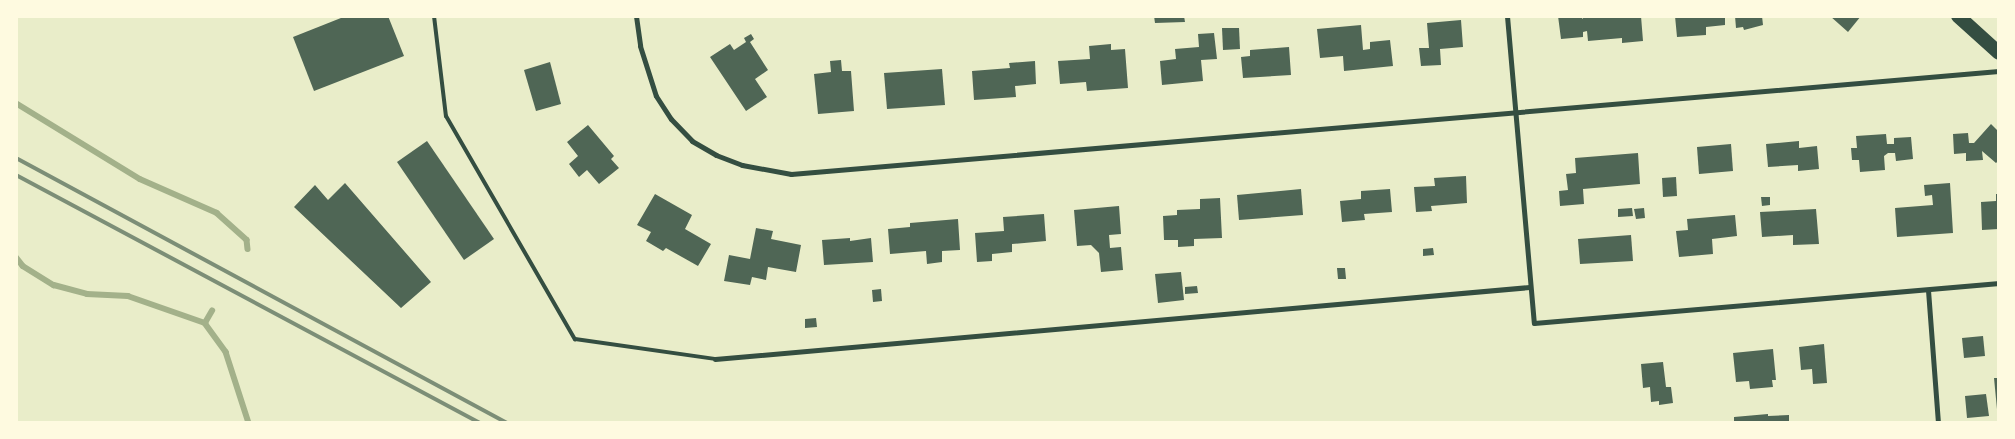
<!DOCTYPE html>
<html>
<head>
<meta charset="utf-8">
<style>
  body { margin:0 }
  #map { position:relative; width:2015px; height:439px; overflow:hidden; background:#e9edc9; font-family:"Noto Serif",serif }
  div>[style] { position:absolute }
  .stream>* { height:5.5px; margin:-2.75px; padding:0 2.75px; transform-origin:2.75px; border-radius:2.75px; background:#a3b18a }
  .building>* { inset:0; background:#4f6655 }
  .service>* { height:4px; margin:-2px; padding:0 2px; transform-origin:2px; border-radius:2px; background:#344e41 }
  .minor>* { height:5px; margin:-2.5px; padding:0 2.5px; transform-origin:2.5px; border-radius:2.5px; background:#344e41 }
  .trunk>* { height:14px; margin:-7px; padding:0 7px; transform-origin:7px; border-radius:7px; background:#344e41 }
  .rail>* { height:4px; margin:-2px; padding:0 2px; transform-origin:2px; border-radius:2px; background:#7c8e77 }
  span { translate:-50% -50%; white-space:nowrap; text-align:center; line-height:1.15; -webkit-text-stroke:4px #fefae0; paint-order:stroke }
  .frame { position:absolute; inset:0; border:18px solid #fefae0; pointer-events:none }
</style>
</head>
<body>
<div id="map">
  <div class="stream">
    <div style="left:16px;top:103px;width:145px;rotate:31.5deg"></div>
    <div style="left:140px;top:179px;width:84px;rotate:23.8deg"></div>
    <div style="left:217px;top:213px;width:40px;rotate:42deg"></div>
    <div style="left:247px;top:240px;width:9px;rotate:84deg"></div>
    <div style="left:16px;top:257px;width:11px;rotate:52deg"></div>
    <div style="left:23px;top:266px;width:36px;rotate:32deg"></div>
    <div style="left:54px;top:285px;width:34px;rotate:15deg"></div>
    <div style="left:87px;top:294px;width:41px;rotate:2.8deg"></div>
    <div style="left:128px;top:296px;width:82px;rotate:19.3deg"></div>
    <div style="left:205px;top:323px;width:36px;rotate:54deg"></div>
    <div style="left:226px;top:352px;width:75px;rotate:72.1deg"></div>
    <div style="left:205px;top:323px;width:14px;rotate:-60deg"></div>
  </div>
  <div class="building">
    <div style="clip-path:polygon(346px 16px,388px 16px,404px 56px,314px 91px,293px 37px)"></div>
    <div style="clip-path:polygon(1154px 16px,1184px 16px,1185px 22px,1155px 23px)"></div>
    <div style="clip-path:polygon(1558px 16px,1582px 16px,1582px 19px,1585px 16px,1641px 16px,1643px 41px,1622px 43px,1622px 38px,1588px 41px,1587px 31px,1583px 32px,1583px 37px,1561px 39px)"></div>
    <div style="clip-path:polygon(1675px 16px,1725px 16px,1725px 25px,1706px 27px,1706px 35px,1677px 37px)"></div>
    <div style="clip-path:polygon(1735px 16px,1762px 16px,1763px 25px,1744px 30px,1743px 27px,1736px 28px)"></div>
    <div style="clip-path:polygon(1830px 16px,1861px 16px,1848px 32px)"></div>
    <div style="clip-path:polygon(1461px 20px,1463px 47px,1440px 49px,1441px 65px,1421px 66px,1419px 48px,1429px 48px,1427px 23px)"></div>
    <div style="clip-path:polygon(1361px 25px,1363px 50px,1370px 49px,1370px 42px,1390px 40px,1393px 66px,1344px 71px,1343px 56px,1320px 58px,1317px 29px)"></div>
    <div style="clip-path:polygon(1222px 28px,1239px 28px,1240px 49px,1223px 50px)"></div>
    <div style="clip-path:polygon(1214px 33px,1217px 59px,1201px 60px,1203px 81px,1162px 85px,1160px 61px,1176px 59px,1175px 49px,1199px 47px,1198px 34px)"></div>
    <div style="clip-path:polygon(751px 34px,754px 39px,750px 42px,768px 70px,755px 79px,767px 97px,746px 111px,710px 57px,730px 44px,734px 50px,746px 42px,744px 38px)"></div>
    <div style="clip-path:polygon(1111px 44px,1111px 50px,1125px 49px,1128px 88px,1087px 91px,1086px 82px,1060px 84px,1058px 61px,1090px 59px,1089px 46px)"></div>
    <div style="clip-path:polygon(1289px 47px,1291px 75px,1243px 78px,1241px 57px,1250px 56px,1250px 50px)"></div>
    <div style="clip-path:polygon(841px 60px,842px 71px,851px 71px,854px 111px,818px 114px,814px 74px,831px 72px,830px 61px)"></div>
    <div style="clip-path:polygon(1035px 61px,1036px 84px,1015px 86px,1016px 97px,974px 100px,972px 71px,1010px 68px,1009px 63px)"></div>
    <div style="clip-path:polygon(550px 62px,561px 104px,536px 111px,524px 70px)"></div>
    <div style="clip-path:polygon(942px 69px,945px 105px,887px 109px,884px 73px)"></div>
    <div style="clip-path:polygon(1991px 124px,1999px 132px,1999px 160px,1996px 163px,1982px 151px,1983px 160px,1966px 161px,1966px 153px,1954px 154px,1953px 134px,1968px 133px,1969px 143px,1974px 143px)"></div>
    <div style="clip-path:polygon(588px 125px,614px 156px,611px 159px,619px 168px,599px 184px,587px 170px,579px 177px,569px 164px,578px 156px,567px 142px)"></div>
    <div style="clip-path:polygon(1886px 134px,1887px 144px,1894px 144px,1894px 138px,1911px 137px,1913px 159px,1896px 161px,1895px 153px,1888px 153px,1884px 156px,1885px 170px,1860px 172px,1859px 160px,1852px 160px,1851px 148px,1857px 148px,1856px 136px)"></div>
    <div style="clip-path:polygon(427px 141px,494px 239px,464px 260px,397px 162px)"></div>
    <div style="clip-path:polygon(1799px 141px,1799px 148px,1817px 146px,1819px 169px,1798px 171px,1798px 165px,1768px 167px,1766px 144px)"></div>
    <div style="clip-path:polygon(1731px 144px,1733px 171px,1699px 174px,1697px 147px)"></div>
    <div style="clip-path:polygon(1638px 153px,1640px 184px,1583px 189px,1584px 204px,1560px 206px,1559px 191px,1568px 190px,1566px 174px,1576px 173px,1575px 158px)"></div>
    <div style="clip-path:polygon(1466px 176px,1467px 203px,1431px 206px,1432px 211px,1416px 212px,1414px 187px,1435px 186px,1434px 178px)"></div>
    <div style="clip-path:polygon(1676px 177px,1677px 196px,1663px 197px,1662px 178px)"></div>
    <div style="clip-path:polygon(345px 183px,431px 282px,401px 308px,294px 207px,315px 185px,328px 200px)"></div>
    <div style="clip-path:polygon(1950px 183px,1953px 233px,1897px 237px,1895px 208px,1933px 205px,1932px 195px,1925px 196px,1924px 185px)"></div>
    <div style="clip-path:polygon(1301px 189px,1303px 215px,1239px 220px,1237px 195px)"></div>
    <div style="clip-path:polygon(1390px 189px,1392px 212px,1364px 214px,1365px 220px,1342px 222px,1340px 201px,1361px 199px,1361px 191px)"></div>
    <div style="clip-path:polygon(655px 194px,692px 215px,685px 229px,711px 244px,698px 266px,666px 248px,663px 251px,646px 241px,651px 232px,637px 225px)"></div>
    <div style="clip-path:polygon(1996px 194px,1999px 194px,1999px 229px,1982px 230px,1981px 202px,1996px 201px)"></div>
    <div style="clip-path:polygon(1761px 197px,1770px 197px,1770px 205px,1762px 206px)"></div>
    <div style="clip-path:polygon(1220px 198px,1222px 238px,1194px 239px,1194px 246px,1178px 247px,1178px 240px,1164px 240px,1163px 216px,1177px 215px,1177px 210px,1200px 209px,1200px 199px)"></div>
    <div style="clip-path:polygon(1119px 206px,1121px 234px,1109px 235px,1110px 248px,1121px 247px,1123px 270px,1101px 272px,1099px 253px,1091px 245px,1077px 246px,1074px 210px)"></div>
    <div style="clip-path:polygon(1632px 208px,1633px 216px,1618px 217px,1618px 209px)"></div>
    <div style="clip-path:polygon(1644px 208px,1645px 218px,1636px 219px,1634px 209px)"></div>
    <div style="clip-path:polygon(1816px 209px,1819px 244px,1793px 245px,1793px 235px,1762px 237px,1760px 212px)"></div>
    <div style="clip-path:polygon(1044px 214px,1046px 241px,1012px 244px,1012px 252px,992px 254px,992px 261px,977px 262px,975px 233px,1004px 231px,1003px 217px)"></div>
    <div style="clip-path:polygon(1735px 215px,1737px 236px,1712px 239px,1713px 254px,1679px 257px,1676px 231px,1688px 230px,1687px 219px)"></div>
    <div style="clip-path:polygon(958px 219px,960px 250px,942px 251px,942px 262px,927px 264px,926px 251px,890px 254px,888px 229px,910px 227px,910px 223px)"></div>
    <div style="clip-path:polygon(756px 228px,773px 231px,771px 239px,801px 245px,796px 272px,768px 267px,766px 280px,752px 277px,750px 285px,724px 281px,729px 255px,750px 259px)"></div>
    <div style="clip-path:polygon(1631px 235px,1633px 261px,1580px 264px,1578px 239px)"></div>
    <div style="clip-path:polygon(850px 238px,850px 241px,871px 238px,873px 262px,824px 265px,822px 240px)"></div>
    <div style="clip-path:polygon(1433px 248px,1434px 255px,1423px 256px,1423px 249px)"></div>
    <div style="clip-path:polygon(1337px 268px,1345px 268px,1346px 279px,1338px 279px)"></div>
    <div style="clip-path:polygon(1181px 272px,1184px 300px,1158px 303px,1155px 274px)"></div>
    <div style="clip-path:polygon(1197px 286px,1198px 293px,1185px 294px,1185px 287px)"></div>
    <div style="clip-path:polygon(881px 289px,882px 301px,873px 302px,872px 290px)"></div>
    <div style="clip-path:polygon(816px 318px,817px 327px,805px 328px,805px 319px)"></div>
    <div style="clip-path:polygon(1983px 336px,1985px 356px,1964px 358px,1962px 338px)"></div>
    <div style="clip-path:polygon(1824px 344px,1827px 383px,1813px 384px,1812px 369px,1801px 370px,1799px 347px)"></div>
    <div style="clip-path:polygon(1773px 349px,1776px 380px,1772px 380px,1773px 387px,1750px 389px,1749px 381px,1736px 382px,1733px 353px)"></div>
    <div style="clip-path:polygon(1663px 362px,1666px 387px,1671px 387px,1673px 403px,1659px 405px,1659px 401px,1651px 402px,1650px 387px,1643px 388px,1641px 364px)"></div>
    <div style="clip-path:polygon(1994px 378px,1999px 378px,1999px 409px,1997px 409px)"></div>
    <div style="clip-path:polygon(1986px 394px,1989px 416px,1967px 418px,1965px 396px)"></div>
    <div style="clip-path:polygon(1768px 414px,1768px 416px,1789px 415px,1789px 423px,1734px 423px,1734px 417px)"></div>
  </div>
  <div class="service">
    <div style="left:434px;top:16px;width:101px;rotate:83.2deg"></div>
    <div style="left:446px;top:116px;width:258px;rotate:60deg"></div>
    <div style="left:575px;top:339px;width:141px;rotate:8.1deg"></div>
  </div>
  <div class="minor">
    <div style="left:636px;top:16px;width:30px;rotate:82deg"></div>
    <div style="left:640px;top:46px;width:52px;rotate:72.3deg"></div>
    <div style="left:656px;top:96px;width:27px;rotate:57deg"></div>
    <div style="left:671px;top:119px;width:30px;rotate:46deg"></div>
    <div style="left:692px;top:141px;width:28px;rotate:30deg"></div>
    <div style="left:716px;top:155px;width:28px;rotate:21deg"></div>
    <div style="left:742px;top:165px;width:50px;rotate:10.4deg"></div>
    <div style="left:791px;top:174px;width:1212px;rotate:-4.87deg"></div>
    <div style="left:1507px;top:16px;width:308px;rotate:85deg"></div>
    <div style="left:1534px;top:323px;width:467px;rotate:-4.9deg"></div>
    <div style="left:1928px;top:290px;width:133px;rotate:85.7deg"></div>
    <div style="left:715px;top:359px;width:818px;rotate:-5.05deg"></div>
  </div>
  <div class="trunk">
    <div style="left:1958px;top:16px;width:55px;rotate:42.1deg"></div>
  </div>
  <div class="rail">
    <div style="left:16px;top:158px;width:558px;rotate:28.36deg"></div>
    <div style="left:16px;top:175px;width:526px;rotate:28.12deg"></div>
  </div>
  <div class="frame"></div>
</div>
</body>
</html>
